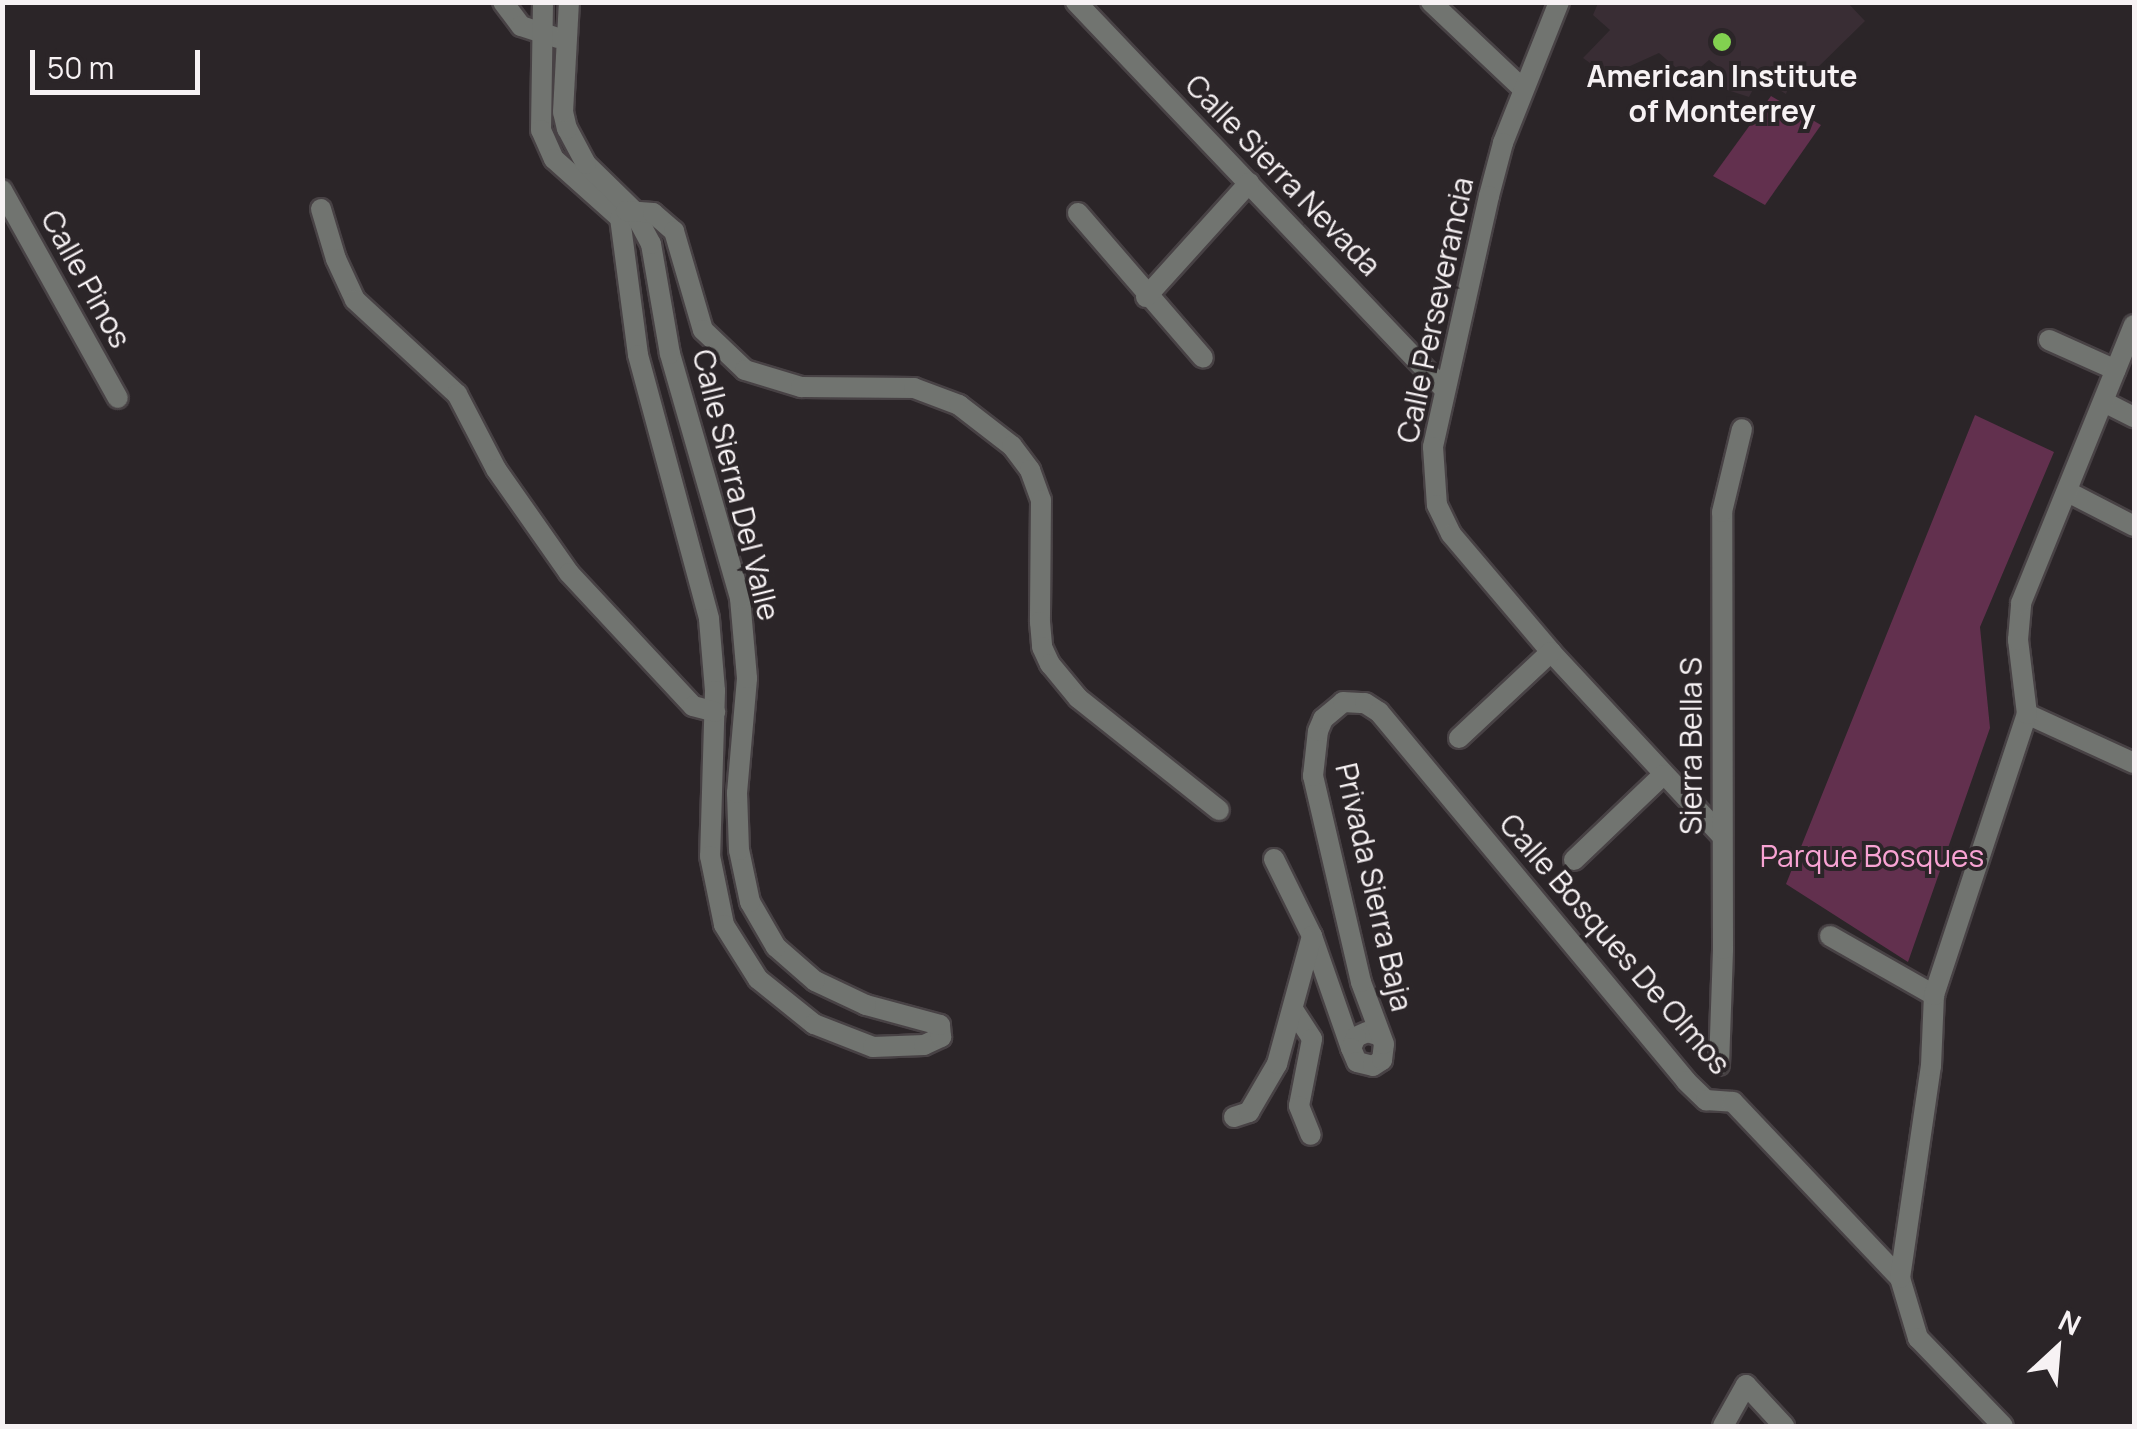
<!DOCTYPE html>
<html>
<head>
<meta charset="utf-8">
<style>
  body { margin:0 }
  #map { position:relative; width:2137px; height:1429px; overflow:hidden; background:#2b2528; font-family:Manrope,sans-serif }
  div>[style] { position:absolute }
  .built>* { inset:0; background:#392d34 }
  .green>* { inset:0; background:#62304e }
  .roads { filter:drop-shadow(2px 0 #484245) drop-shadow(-2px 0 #484245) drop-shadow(0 2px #484245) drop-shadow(0 -2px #484245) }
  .street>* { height:20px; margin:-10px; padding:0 10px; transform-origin:10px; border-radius:10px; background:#717470 }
  .dots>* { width:28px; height:28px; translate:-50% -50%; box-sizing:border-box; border:5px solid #2b2528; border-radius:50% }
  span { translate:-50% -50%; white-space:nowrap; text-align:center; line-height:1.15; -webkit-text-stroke:8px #2b2528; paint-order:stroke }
  .poi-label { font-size:30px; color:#f7f2f4; font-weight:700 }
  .street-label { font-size:30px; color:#f7f2f4 }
  .park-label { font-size:30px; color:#f8a3d3 }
  .frame { position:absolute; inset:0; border:5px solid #f7f2f4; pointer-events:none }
  .north { position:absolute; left:2007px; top:1299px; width:100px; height:100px; -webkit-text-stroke:8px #2b2528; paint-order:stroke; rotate:26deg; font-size:28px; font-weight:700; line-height:40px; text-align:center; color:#f7f2f4 }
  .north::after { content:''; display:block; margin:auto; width:35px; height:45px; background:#f7f2f4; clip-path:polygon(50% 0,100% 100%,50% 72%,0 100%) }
  .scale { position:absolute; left:30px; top:50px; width:170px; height:45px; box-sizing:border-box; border:5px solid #f7f2f4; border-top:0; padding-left:12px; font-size:30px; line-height:35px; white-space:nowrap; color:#f7f2f4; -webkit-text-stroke:8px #2b2528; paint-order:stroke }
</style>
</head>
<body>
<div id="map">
  <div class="built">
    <div style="clip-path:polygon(1598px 3px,1848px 3px,1865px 21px,1807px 78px,1795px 70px,1786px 94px,1759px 78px,1749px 97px,1715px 86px,1721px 69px,1709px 60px,1688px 78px,1659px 53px,1608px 76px,1583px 58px,1610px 30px,1593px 15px)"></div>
  </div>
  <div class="green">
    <div style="clip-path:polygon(1771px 96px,1821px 125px,1765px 205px,1713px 176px)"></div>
    <div style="clip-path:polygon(1975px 415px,2054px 452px,1980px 627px,1990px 728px,1908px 962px,1786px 884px)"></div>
  </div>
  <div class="roads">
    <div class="street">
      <div style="left:503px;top:2px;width:30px;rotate:53deg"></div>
      <div style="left:521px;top:26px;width:38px;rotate:18deg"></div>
      <div style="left:543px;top:2px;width:128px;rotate:90.9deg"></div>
      <div style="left:541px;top:130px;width:32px;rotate:66deg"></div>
      <div style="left:554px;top:159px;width:89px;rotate:41.8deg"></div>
      <div style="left:620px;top:218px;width:138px;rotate:82.5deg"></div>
      <div style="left:638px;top:355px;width:273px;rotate:74.9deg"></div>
      <div style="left:709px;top:619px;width:72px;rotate:85.2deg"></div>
      <div style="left:715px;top:691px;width:165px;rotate:91.7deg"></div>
      <div style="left:710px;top:856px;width:70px;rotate:78.5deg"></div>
      <div style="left:724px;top:925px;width:64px;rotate:57.8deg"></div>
      <div style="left:758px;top:979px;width:72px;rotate:38.8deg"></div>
      <div style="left:814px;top:1024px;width:63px;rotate:21.3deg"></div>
      <div style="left:873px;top:1047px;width:51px;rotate:-2.2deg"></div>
      <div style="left:924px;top:1045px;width:19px;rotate:-25deg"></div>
      <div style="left:941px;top:1037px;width:12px;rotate:-95deg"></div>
      <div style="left:940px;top:1025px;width:77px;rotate:-164.9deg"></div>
      <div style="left:866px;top:1005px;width:56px;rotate:-154.8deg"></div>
      <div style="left:815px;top:981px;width:52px;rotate:-138.9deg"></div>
      <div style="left:776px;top:947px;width:52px;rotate:-120deg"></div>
      <div style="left:750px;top:902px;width:53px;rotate:-101.9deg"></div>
      <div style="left:739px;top:850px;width:57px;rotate:-92deg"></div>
      <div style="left:737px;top:793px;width:115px;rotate:-85deg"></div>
      <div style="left:747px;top:678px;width:80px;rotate:-95deg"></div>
      <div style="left:740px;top:598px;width:254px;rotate:-106deg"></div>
      <div style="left:670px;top:354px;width:112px;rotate:-99.8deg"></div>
      <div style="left:651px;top:244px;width:38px;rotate:-118deg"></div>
      <div style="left:633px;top:210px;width:66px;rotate:-135.6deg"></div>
      <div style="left:586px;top:164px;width:40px;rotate:-118deg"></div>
      <div style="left:567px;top:129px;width:17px;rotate:-103deg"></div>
      <div style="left:563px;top:112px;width:110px;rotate:-86.9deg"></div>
      <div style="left:1076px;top:2px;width:535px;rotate:46.44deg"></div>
      <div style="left:1431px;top:2px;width:127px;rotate:43.4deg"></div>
      <div style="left:1559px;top:2px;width:152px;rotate:111.7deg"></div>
      <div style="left:1503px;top:143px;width:55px;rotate:104.8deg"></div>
      <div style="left:1489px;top:196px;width:257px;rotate:102.6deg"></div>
      <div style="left:1433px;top:447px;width:58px;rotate:86.1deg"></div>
      <div style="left:1437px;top:505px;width:32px;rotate:64deg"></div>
      <div style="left:1451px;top:534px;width:155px;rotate:49.7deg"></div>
      <div style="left:1551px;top:652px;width:248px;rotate:47.1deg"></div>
      <div style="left:2px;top:190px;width:238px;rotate:60.9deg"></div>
      <div style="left:321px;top:209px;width:52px;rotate:73.3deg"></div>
      <div style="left:336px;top:259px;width:45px;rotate:65.1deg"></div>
      <div style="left:355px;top:300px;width:139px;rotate:42.7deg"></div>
      <div style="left:457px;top:394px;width:85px;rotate:62.5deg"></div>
      <div style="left:496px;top:469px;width:127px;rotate:54.9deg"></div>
      <div style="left:569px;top:573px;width:182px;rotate:47deg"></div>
      <div style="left:693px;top:706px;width:23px;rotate:15deg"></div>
      <div style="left:626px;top:211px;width:27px;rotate:4deg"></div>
      <div style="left:653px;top:213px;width:28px;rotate:41deg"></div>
      <div style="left:674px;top:231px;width:103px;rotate:73.7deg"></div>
      <div style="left:703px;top:330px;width:58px;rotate:43.6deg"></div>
      <div style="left:745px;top:370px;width:59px;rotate:16.9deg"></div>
      <div style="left:801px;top:387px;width:113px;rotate:0.5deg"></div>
      <div style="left:914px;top:388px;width:48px;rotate:20.7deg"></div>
      <div style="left:959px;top:405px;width:67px;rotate:37.7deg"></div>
      <div style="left:1012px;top:446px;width:30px;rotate:53deg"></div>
      <div style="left:1030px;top:470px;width:32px;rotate:70deg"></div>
      <div style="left:1041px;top:500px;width:122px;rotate:90.5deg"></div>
      <div style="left:1040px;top:622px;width:25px;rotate:85deg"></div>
      <div style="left:1042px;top:647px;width:19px;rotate:65deg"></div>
      <div style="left:1050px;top:664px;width:44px;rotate:50.5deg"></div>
      <div style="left:1078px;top:698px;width:180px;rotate:38.5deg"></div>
      <div style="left:1078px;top:213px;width:191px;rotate:49.2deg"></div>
      <div style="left:1146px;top:297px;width:154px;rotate:-47.9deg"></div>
      <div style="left:2049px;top:340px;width:73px;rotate:24.1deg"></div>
      <div style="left:2104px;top:402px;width:34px;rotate:27deg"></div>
      <div style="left:2068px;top:492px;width:74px;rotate:27.3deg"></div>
      <div style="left:2027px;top:714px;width:118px;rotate:24.6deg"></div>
      <div style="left:1459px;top:738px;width:126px;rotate:-43.1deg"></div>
      <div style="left:1274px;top:859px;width:86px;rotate:63.7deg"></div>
      <div style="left:1312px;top:936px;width:119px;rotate:70.8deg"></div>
      <div style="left:1574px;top:860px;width:123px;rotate:-43.7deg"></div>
      <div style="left:1830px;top:936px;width:120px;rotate:29.6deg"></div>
      <div style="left:1294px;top:1011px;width:33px;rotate:57deg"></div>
      <div style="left:1312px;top:1039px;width:68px;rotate:101deg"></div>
      <div style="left:1299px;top:1106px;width:31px;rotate:68deg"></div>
      <div style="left:1378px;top:1035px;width:11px;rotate:-165deg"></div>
      <div style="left:1367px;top:1032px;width:12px;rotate:156deg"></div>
      <div style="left:1356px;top:1037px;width:12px;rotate:114deg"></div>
      <div style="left:1351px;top:1048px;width:15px;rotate:67deg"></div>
      <div style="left:1357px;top:1062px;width:16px;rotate:14deg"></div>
      <div style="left:1373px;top:1066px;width:11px;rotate:-34deg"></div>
      <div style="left:1382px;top:1060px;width:16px;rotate:-83deg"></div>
      <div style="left:1384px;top:1044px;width:66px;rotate:-110.4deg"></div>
      <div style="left:1361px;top:982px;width:212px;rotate:-103.1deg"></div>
      <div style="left:1313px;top:776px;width:45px;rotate:-83.7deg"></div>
      <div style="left:1318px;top:731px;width:13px;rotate:-67deg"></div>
      <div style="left:1323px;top:719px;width:26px;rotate:-40deg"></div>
      <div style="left:1343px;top:702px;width:22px;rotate:3deg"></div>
      <div style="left:1365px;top:703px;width:17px;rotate:33deg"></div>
      <div style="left:1379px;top:712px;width:480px;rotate:50.2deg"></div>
      <div style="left:1686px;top:1081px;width:28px;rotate:44deg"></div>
      <div style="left:1706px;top:1100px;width:27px;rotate:4deg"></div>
      <div style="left:1733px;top:1102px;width:243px;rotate:46.5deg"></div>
      <div style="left:1900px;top:1278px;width:63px;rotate:73.3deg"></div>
      <div style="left:1918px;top:1338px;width:122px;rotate:46deg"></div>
      <div style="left:1719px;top:1065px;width:116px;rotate:-88deg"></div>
      <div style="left:1723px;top:949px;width:437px;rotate:-90.1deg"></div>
      <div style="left:1722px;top:512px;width:85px;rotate:-76.5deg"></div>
      <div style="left:1234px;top:1117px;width:16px;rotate:-18deg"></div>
      <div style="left:1249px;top:1112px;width:56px;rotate:-59.7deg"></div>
      <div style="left:1277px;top:1064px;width:133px;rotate:-74.7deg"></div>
      <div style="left:1900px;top:1278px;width:214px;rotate:-81.7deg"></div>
      <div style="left:1931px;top:1066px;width:71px;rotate:-87.6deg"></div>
      <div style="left:1934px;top:995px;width:296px;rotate:-71.7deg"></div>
      <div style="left:2027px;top:714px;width:75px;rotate:-96.9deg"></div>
      <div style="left:2018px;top:640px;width:37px;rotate:-85deg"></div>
      <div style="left:2021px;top:603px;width:300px;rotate:-67.9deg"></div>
      <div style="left:1723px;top:1426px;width:47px;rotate:-60.7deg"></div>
      <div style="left:1746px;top:1385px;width:56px;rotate:47.2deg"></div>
    </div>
  </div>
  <div class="dots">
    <div style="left:1722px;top:42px;background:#82d050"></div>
  </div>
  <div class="poi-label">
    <span style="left:1722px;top:93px">American Institute<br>of Monterrey</span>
  </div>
  <div class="street-label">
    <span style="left:1283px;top:175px;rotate:46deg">Calle Sierra Nevada</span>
    <span style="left:86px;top:279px;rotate:61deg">Calle Pinos</span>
    <span style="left:1435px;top:310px;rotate:-78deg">Calle Perseverancia</span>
    <span style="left:736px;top:485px;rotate:76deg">Calle Sierra Del Valle</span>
    <span style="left:1691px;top:746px;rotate:-90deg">Sierra Bella S</span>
    <span style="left:1374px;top:887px;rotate:77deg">Privada Sierra Baja</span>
    <span style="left:1615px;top:944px;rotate:49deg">Calle Bosques De Olmos</span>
  </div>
  <div class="park-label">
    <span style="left:1872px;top:856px">Parque Bosques</span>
  </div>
  <div class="frame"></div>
  <div class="north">N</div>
  <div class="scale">50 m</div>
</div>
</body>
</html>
